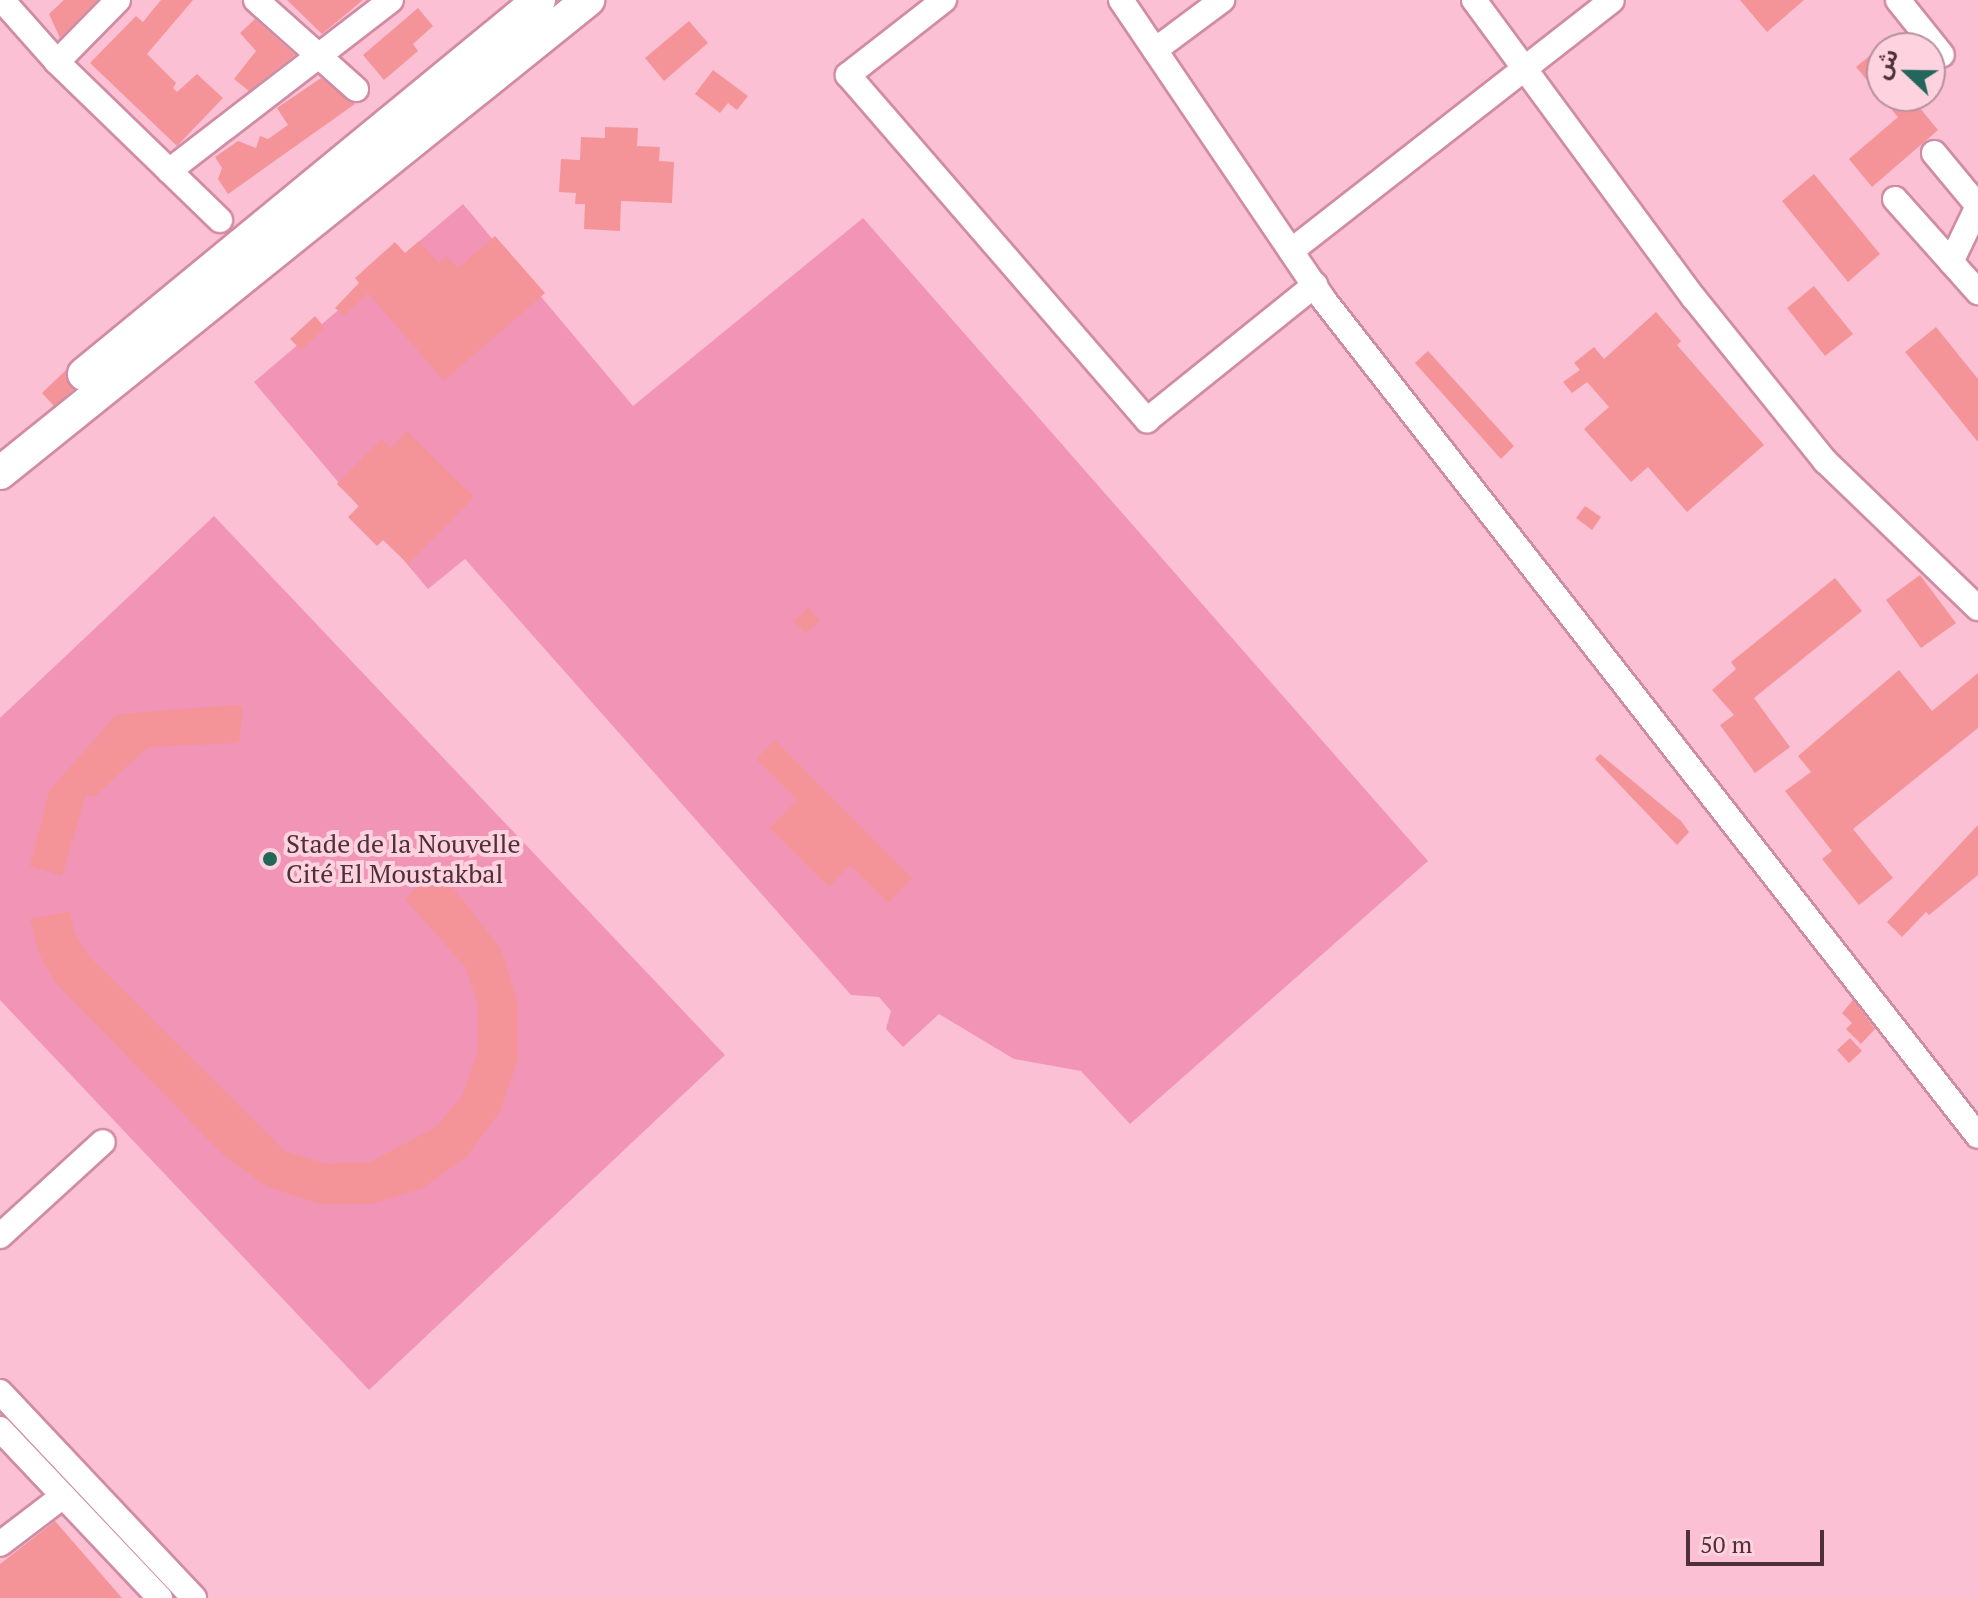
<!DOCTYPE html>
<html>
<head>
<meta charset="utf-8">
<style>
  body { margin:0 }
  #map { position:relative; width:1978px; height:1598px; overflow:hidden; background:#fbc0d4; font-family:"PT Serif","Noto Sans Arabic",serif }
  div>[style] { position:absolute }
  .green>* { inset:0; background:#f294b6 }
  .building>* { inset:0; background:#f49499 }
  .roads { filter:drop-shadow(2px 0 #d18ca4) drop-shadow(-2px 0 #d18ca4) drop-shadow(0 2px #d18ca4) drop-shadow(0 -2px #d18ca4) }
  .minor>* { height:24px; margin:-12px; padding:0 12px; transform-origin:12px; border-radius:12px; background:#fff }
  .major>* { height:32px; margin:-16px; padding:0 16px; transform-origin:16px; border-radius:16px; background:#fff }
  .dots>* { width:22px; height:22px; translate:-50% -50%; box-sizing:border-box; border:4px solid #ffd2e0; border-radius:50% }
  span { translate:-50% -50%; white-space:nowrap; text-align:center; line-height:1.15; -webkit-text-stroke:8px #ffd2e0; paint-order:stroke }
  .poi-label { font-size:26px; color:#4d303a }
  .left { translate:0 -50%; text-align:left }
  .north { position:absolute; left:1866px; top:32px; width:80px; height:80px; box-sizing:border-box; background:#ffd2e0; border:2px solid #b8919e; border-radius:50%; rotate:292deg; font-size:22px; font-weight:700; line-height:32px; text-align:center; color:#4d303a }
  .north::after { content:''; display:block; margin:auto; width:28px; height:36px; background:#226759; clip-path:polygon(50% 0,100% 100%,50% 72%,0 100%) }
  .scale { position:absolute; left:1686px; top:1530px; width:138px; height:36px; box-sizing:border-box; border:4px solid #4d303a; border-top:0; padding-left:10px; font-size:24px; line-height:28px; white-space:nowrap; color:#4d303a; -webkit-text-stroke:6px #ffd2e0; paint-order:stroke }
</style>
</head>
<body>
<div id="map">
  <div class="green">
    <div style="clip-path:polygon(463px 204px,633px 406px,863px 218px,1428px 861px,1130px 1124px,1081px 1071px,1014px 1059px,939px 1014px,903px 1047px,886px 1029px,891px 1011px,879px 997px,851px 995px,465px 559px,428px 589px,254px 382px)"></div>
    <div style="clip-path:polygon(214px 516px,725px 1055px,369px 1390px,0 1000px,0 718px)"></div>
  </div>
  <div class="building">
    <div style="clip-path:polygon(64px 0,97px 0,60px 38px,49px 14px)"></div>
    <div style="clip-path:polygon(161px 0,193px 0,147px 54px,176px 83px,173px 88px,177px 92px,197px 74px,223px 98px,177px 146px,90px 63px,136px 16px,143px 22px)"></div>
    <div style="clip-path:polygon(287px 0,363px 0,322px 34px)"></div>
    <div style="clip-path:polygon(1740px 0,1804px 0,1767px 32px)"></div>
    <div style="clip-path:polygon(418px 8px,433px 26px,413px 44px,418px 51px,384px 80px,363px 55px)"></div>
    <div style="clip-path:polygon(255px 19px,295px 55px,249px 91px,234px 79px,256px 51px,240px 33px)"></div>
    <div style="clip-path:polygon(689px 21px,708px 43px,664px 81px,645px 58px)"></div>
    <div style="clip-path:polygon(1873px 53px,1882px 63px,1882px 96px,1910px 96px,1938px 130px,1872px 187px,1849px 159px,1898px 117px,1856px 67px)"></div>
    <div style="clip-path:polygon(713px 70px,748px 96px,737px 110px,728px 103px,720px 113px,695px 94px)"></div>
    <div style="clip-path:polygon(321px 78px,355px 104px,228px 194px,218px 179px,222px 168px,215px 157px,238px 141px,256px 148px,260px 136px,268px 139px,288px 125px,277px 108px)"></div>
    <div style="clip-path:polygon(605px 127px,638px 128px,637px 146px,660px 147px,659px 161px,674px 162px,672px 203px,621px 201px,620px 231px,584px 229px,585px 204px,575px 204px,576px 193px,559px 192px,561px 159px,580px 160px,581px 137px,605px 138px)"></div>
    <div style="clip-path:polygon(1814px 174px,1880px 254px,1848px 282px,1782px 201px)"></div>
    <div style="clip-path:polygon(495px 236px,545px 293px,444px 381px,368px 293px,344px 316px,335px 308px,359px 283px,355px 278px,395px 242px,405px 253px,419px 241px,439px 263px,447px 256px,458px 268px)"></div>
    <div style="clip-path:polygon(1814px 286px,1853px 334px,1825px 356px,1787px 308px)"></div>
    <div style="clip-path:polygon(1656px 312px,1681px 341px,1677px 345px,1764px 445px,1687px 512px,1648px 467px,1631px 482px,1584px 429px,1609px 407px,1587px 382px,1572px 393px,1563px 382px,1580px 370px,1574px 363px,1594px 347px,1604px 359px)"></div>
    <div style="clip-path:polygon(315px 316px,325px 328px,301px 350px,290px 339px)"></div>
    <div style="clip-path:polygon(1936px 327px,1978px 379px,1978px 442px,1905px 352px)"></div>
    <div style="clip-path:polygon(1428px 351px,1514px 446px,1501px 459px,1415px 363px)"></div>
    <div style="clip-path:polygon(66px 370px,74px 389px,54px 406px,42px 393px)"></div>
    <div style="clip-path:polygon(407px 431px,474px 497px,408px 564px,383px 540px,377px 546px,348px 517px,359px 506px,337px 484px,381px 439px,391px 448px)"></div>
    <div style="clip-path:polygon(1585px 506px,1601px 517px,1592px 530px,1576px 518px)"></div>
    <div style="clip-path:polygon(1920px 575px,1956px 623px,1921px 648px,1886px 600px)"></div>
    <div style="clip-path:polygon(1835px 578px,1862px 611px,1754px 698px,1790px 747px,1755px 773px,1720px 725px,1734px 715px,1712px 690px,1736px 669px,1731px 662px)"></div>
    <div style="clip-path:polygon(808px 608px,820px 621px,805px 634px,794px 621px)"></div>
    <div style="clip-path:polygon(1899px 670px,1932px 711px,1978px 673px,1978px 728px,1853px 829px,1893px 878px,1859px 905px,1822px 859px,1832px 851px,1785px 791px,1811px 772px,1798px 756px)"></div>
    <div style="clip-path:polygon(236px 705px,243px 708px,239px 743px,148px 747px,94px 797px,86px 795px,62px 876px,30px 866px,49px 791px,117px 714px)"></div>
    <div style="clip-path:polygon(775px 740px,912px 878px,888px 903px,850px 865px,829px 887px,770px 828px,797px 800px,756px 759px)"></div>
    <div style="clip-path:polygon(1600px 754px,1681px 821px,1689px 832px,1677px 845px,1595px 759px)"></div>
    <div style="clip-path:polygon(1978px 825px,1978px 875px,1929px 915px,1926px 912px,1902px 937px,1887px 922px)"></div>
    <div style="clip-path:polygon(437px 867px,501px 949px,518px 1003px,518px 1059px,500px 1112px,466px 1157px,423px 1188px,372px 1204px,319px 1204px,268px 1187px,225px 1157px,54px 981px,39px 954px,30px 919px,70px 911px,74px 932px,88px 955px,285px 1151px,327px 1164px,370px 1162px,436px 1127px,462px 1096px,478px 1050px,478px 1006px,466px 968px,405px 899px)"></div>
    <div style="clip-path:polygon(1853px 1000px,1875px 1029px,1861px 1044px,1846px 1029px,1852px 1023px,1842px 1013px)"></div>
    <div style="clip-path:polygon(1850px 1038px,1862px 1051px,1849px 1063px,1837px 1050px)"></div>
    <div style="clip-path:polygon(55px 1521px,122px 1598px,0 1598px,0 1564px)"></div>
  </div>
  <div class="roads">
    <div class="minor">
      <div style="left:2px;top:0;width:83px;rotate:48.4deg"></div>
      <div style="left:118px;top:0;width:87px;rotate:134.5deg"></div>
      <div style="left:57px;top:62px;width:227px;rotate:44.1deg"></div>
      <div style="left:256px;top:0;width:134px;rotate:41.7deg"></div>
      <div style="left:944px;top:0;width:122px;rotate:142deg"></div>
      <div style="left:848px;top:75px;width:457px;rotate:49.1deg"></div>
      <div style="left:1147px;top:420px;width:216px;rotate:-38.8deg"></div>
      <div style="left:1121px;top:0;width:362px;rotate:55.9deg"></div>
      <div style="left:1324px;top:300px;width:1061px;rotate:51.96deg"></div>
      <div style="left:1474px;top:0;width:370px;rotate:53.6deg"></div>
      <div style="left:1694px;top:298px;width:209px;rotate:51.2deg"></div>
      <div style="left:1825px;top:461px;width:212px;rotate:43.9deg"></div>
      <div style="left:1898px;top:0;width:70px;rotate:51.3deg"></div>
      <div style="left:1155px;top:50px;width:84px;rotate:-36.7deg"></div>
      <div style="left:1934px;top:153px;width:69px;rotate:50.3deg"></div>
      <div style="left:169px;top:171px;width:280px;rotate:-37.6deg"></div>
      <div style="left:1895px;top:199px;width:125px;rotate:48.3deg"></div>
      <div style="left:1291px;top:251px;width:407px;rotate:-38deg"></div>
      <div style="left:1951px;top:262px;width:62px;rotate:-64.3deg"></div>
      <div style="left:0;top:1236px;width:139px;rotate:-42.4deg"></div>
      <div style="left:0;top:1392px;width:283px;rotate:46.7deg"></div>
      <div style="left:0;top:1429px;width:233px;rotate:46.6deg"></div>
      <div style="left:0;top:1544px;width:79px;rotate:-37.3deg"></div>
    </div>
    <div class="major">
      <div style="left:84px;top:374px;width:589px;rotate:-39.42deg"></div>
      <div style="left:0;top:473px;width:755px;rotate:-38.81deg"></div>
    </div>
  </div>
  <div class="dots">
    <div style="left:270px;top:859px;background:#226759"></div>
  </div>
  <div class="poi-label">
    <span class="left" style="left:286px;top:859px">Stade de la Nouvelle<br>Cité El Moustakbal</span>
  </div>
  <div class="north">ش</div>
  <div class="scale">50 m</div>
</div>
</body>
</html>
